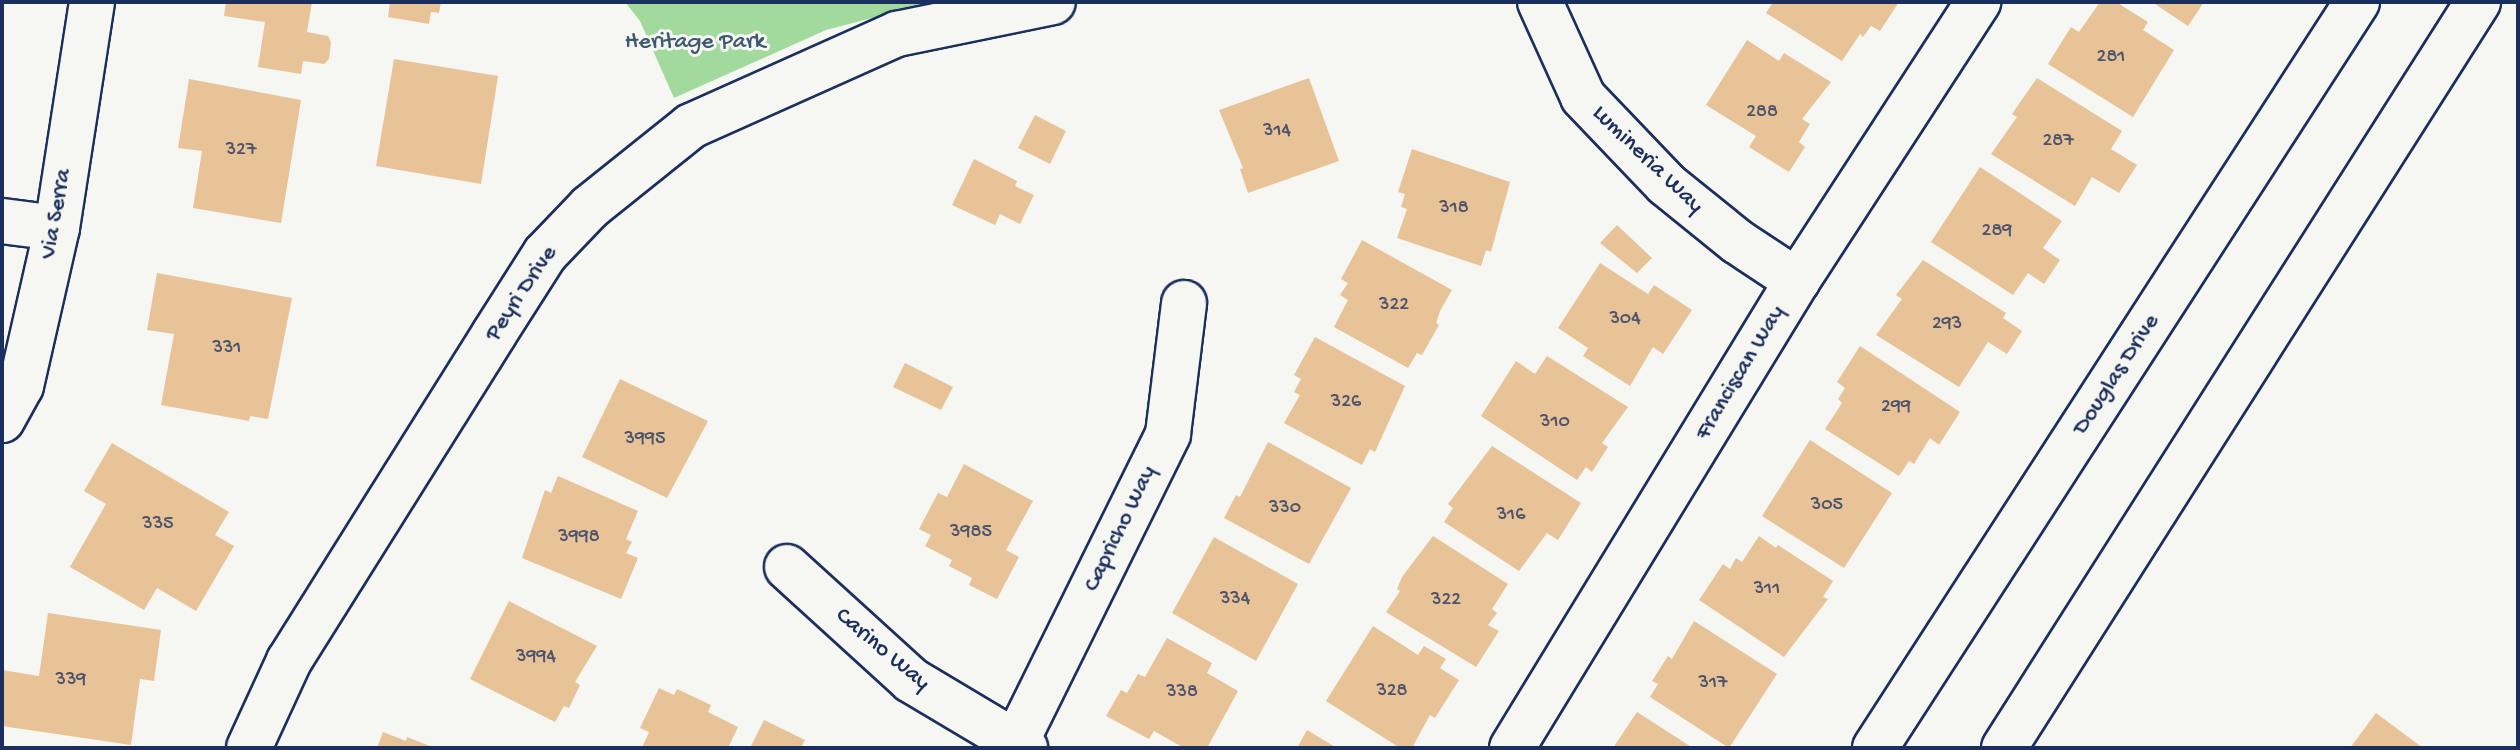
<!DOCTYPE html>
<html>
<head>
<meta charset="utf-8">
<style>
  body { margin:0 }
  #map { position:relative; width:2520px; height:750px; overflow:hidden; background:#f6f6f2; font-family:"Gochi Hand",sans-serif }
  div>[style] { position:absolute }
  .green>* { inset:0; background:#a2da9e }
  .building>* { inset:0; background:#e8c398 }
  .roads { filter:drop-shadow(2px 0 #1b2f5e) drop-shadow(-2px 0 #1b2f5e) drop-shadow(0 2px #1b2f5e) drop-shadow(0 -2px #1b2f5e) }
  .street>* { height:44px; margin:-22px; padding:0 22px; transform-origin:22px; border-radius:22px; background:#f6f6f2 }
  .secondary>* { height:44px; margin:-22px; padding:0 22px; transform-origin:22px; border-radius:22px; background:#f6f6f2 }
  .primary>* { height:44px; margin:-22px; padding:0 22px; transform-origin:22px; border-radius:22px; background:#f6f6f2 }
  span { translate:-50% -50%; white-space:nowrap; text-align:center; line-height:1.15; -webkit-text-stroke:6px #f6f6f2; paint-order:stroke }
  .number-label { font-size:20px; color:#4e546c }
  .number-label span { -webkit-text-stroke-width:0 }
  .park-label { font-size:24px; color:#3d5a6e }
  .street-label { font-size:24px; color:#1b2f5e }
  .frame { position:absolute; inset:0; border:4px solid #1b2f5e; pointer-events:none }
</style>
</head>
<body>
<div id="map">
  <div class="green">
    <div style="clip-path:polygon(625px 2px,934px 2px,826px 30px,674px 98px,640px 21px)"></div>
  </div>
  <div class="building">
    <div style="clip-path:polygon(226px 2px,312px 2px,307px 32px,328px 36px,331px 42px,329px 59px,324px 64px,303px 61px,301px 74px,258px 67px,265px 22px,224px 16px)"></div>
    <div style="clip-path:polygon(390px 2px,441px 2px,439px 13px,431px 12px,429px 24px,388px 17px)"></div>
    <div style="clip-path:polygon(1773px 2px,1899px 2px,1880px 31px,1871px 26px,1863px 37px,1860px 34px,1842px 61px,1766px 13px)"></div>
    <div style="clip-path:polygon(2100px 2px,2116px 2px,2148px 22px,2143px 30px,2174px 50px,2133px 117px,2048px 64px,2071px 27px,2079px 32px)"></div>
    <div style="clip-path:polygon(2152px 2px,2204px 2px,2188px 26px)"></div>
    <div style="clip-path:polygon(1747px 40px,1779px 61px,1784px 53px,1831px 82px,1802px 119px,1810px 124px,1799px 142px,1805px 147px,1789px 172px,1749px 147px,1756px 136px,1706px 105px)"></div>
    <div style="clip-path:polygon(394px 59px,498px 76px,481px 184px,376px 166px)"></div>
    <div style="clip-path:polygon(1309px 78px,1339px 161px,1248px 193px,1240px 169px,1243px 168px,1219px 110px)"></div>
    <div style="clip-path:polygon(2037px 78px,2122px 131px,2111px 149px,2137px 165px,2119px 193px,2092px 177px,2075px 206px,1991px 154px,2017px 117px,2012px 114px)"></div>
    <div style="clip-path:polygon(189px 79px,301px 100px,281px 223px,193px 208px,202px 151px,178px 148px)"></div>
    <div style="clip-path:polygon(1035px 115px,1066px 131px,1050px 164px,1018px 148px)"></div>
    <div style="clip-path:polygon(1412px 149px,1510px 182px,1491px 252px,1486px 250px,1481px 266px,1397px 238px,1407px 209px,1401px 207px,1405px 194px,1398px 192px)"></div>
    <div style="clip-path:polygon(974px 159px,1017px 181px,1015px 186px,1034px 195px,1020px 224px,1000px 214px,995px 225px,952px 205px)"></div>
    <div style="clip-path:polygon(1980px 167px,2062px 221px,2043px 248px,2060px 260px,2044px 284px,2028px 273px,2013px 295px,1931px 242px)"></div>
    <div style="clip-path:polygon(1617px 225px,1652px 258px,1637px 273px,1600px 243px)"></div>
    <div style="clip-path:polygon(1362px 240px,1452px 290px,1440px 311px,1436px 323px,1439px 325px,1422px 355px,1417px 353px,1408px 368px,1334px 327px,1348px 300px,1340px 295px,1348px 283px,1341px 279px)"></div>
    <div style="clip-path:polygon(1923px 260px,2006px 313px,2003px 318px,2022px 331px,2007px 354px,1988px 342px,1959px 387px,1876px 335px,1902px 299px,1896px 295px)"></div>
    <div style="clip-path:polygon(1600px 263px,1648px 294px,1654px 285px,1692px 310px,1663px 354px,1653px 347px,1630px 386px,1583px 356px,1588px 348px,1558px 328px)"></div>
    <div style="clip-path:polygon(157px 273px,292px 298px,268px 419px,250px 416px,249px 421px,161px 405px,174px 334px,147px 330px)"></div>
    <div style="clip-path:polygon(1315px 337px,1405px 386px,1375px 452px,1370px 449px,1362px 465px,1284px 423px,1300px 395px,1294px 392px,1301px 379px,1294px 375px)"></div>
    <div style="clip-path:polygon(1860px 346px,1960px 412px,1939px 445px,1930px 438px,1914px 464px,1909px 461px,1899px 476px,1825px 429px,1842px 403px,1838px 399px,1845px 388px,1837px 382px)"></div>
    <div style="clip-path:polygon(1547px 356px,1628px 407px,1602px 443px,1608px 447px,1592px 472px,1586px 467px,1577px 480px,1481px 416px,1516px 361px,1535px 374px)"></div>
    <div style="clip-path:polygon(905px 363px,953px 387px,941px 410px,893px 387px)"></div>
    <div style="clip-path:polygon(620px 379px,708px 421px,667px 498px,582px 457px)"></div>
    <div style="clip-path:polygon(1810px 440px,1892px 493px,1844px 568px,1762px 516px)"></div>
    <div style="clip-path:polygon(1268px 442px,1351px 488px,1309px 564px,1224px 518px,1236px 495px,1240px 497px)"></div>
    <div style="clip-path:polygon(112px 443px,229px 512px,215px 535px,234px 546px,196px 611px,157px 588px,144px 610px,70px 567px,106px 504px,84px 491px)"></div>
    <div style="clip-path:polygon(1492px 446px,1581px 503px,1558px 540px,1547px 533px,1519px 571px,1444px 522px,1453px 508px,1448px 504px)"></div>
    <div style="clip-path:polygon(964px 464px,1033px 501px,1006px 550px,1019px 557px,997px 599px,969px 585px,972px 578px,949px 566px,952px 560px,925px 546px,931px 535px,919px 529px,938px 493px,947px 497px)"></div>
    <div style="clip-path:polygon(558px 476px,638px 511px,626px 539px,632px 542px,626px 553px,638px 558px,621px 599px,522px 558px,545px 490px,551px 493px)"></div>
    <div style="clip-path:polygon(1433px 536px,1508px 584px,1492px 609px,1497px 613px,1488px 625px,1499px 631px,1476px 667px,1386px 612px,1400px 591px,1397px 589px,1402px 577px)"></div>
    <div style="clip-path:polygon(1759px 536px,1776px 548px,1778px 545px,1833px 581px,1823px 597px,1828px 599px,1784px 657px,1699px 600px,1723px 564px,1730px 569px,1736px 558px,1742px 562px)"></div>
    <div style="clip-path:polygon(1214px 537px,1298px 584px,1256px 661px,1172px 613px)"></div>
    <div style="clip-path:polygon(509px 601px,597px 646px,575px 682px,580px 685px,569px 708px,564px 706px,555px 722px,470px 679px)"></div>
    <div style="clip-path:polygon(48px 613px,161px 630px,154px 681px,140px 679px,131px 745px,2px 726px,2px 670px,39px 676px)"></div>
    <div style="clip-path:polygon(1694px 621px,1777px 674px,1729px 748px,1650px 697px,1658px 684px,1652px 681px,1668px 656px,1672px 659px)"></div>
    <div style="clip-path:polygon(1373px 626px,1418px 655px,1424px 646px,1446px 659px,1440px 668px,1459px 680px,1435px 718px,1430px 715px,1412px 748px,1400px 748px,1326px 701px)"></div>
    <div style="clip-path:polygon(1167px 638px,1212px 663px,1207px 673px,1238px 691px,1207px 748px,1184px 748px,1154px 731px,1149px 739px,1106px 716px,1121px 690px,1127px 693px,1138px 674px,1145px 677px)"></div>
    <div style="clip-path:polygon(659px 688px,674px 695px,677px 689px,711px 705px,708px 712px,738px 727px,728px 748px,642px 748px,649px 732px,640px 728px)"></div>
    <div style="clip-path:polygon(1637px 712px,1693px 748px,1613px 748px)"></div>
    <div style="clip-path:polygon(2376px 713px,2423px 748px,2350px 748px)"></div>
    <div style="clip-path:polygon(764px 720px,805px 740px,801px 748px,750px 748px)"></div>
    <div style="clip-path:polygon(1307px 730px,1337px 748px,1297px 748px)"></div>
    <div style="clip-path:polygon(383px 732px,406px 741px,407px 737px,435px 748px,377px 748px)"></div>
  </div>
  <div class="roads">
    <div class="street">
      <div style="left:1540px;top:2px;width:104px;rotate:65.6deg"></div>
      <div style="left:1583px;top:97px;width:120px;rotate:46.3deg"></div>
      <div style="left:1666px;top:184px;width:92px;rotate:38.9deg"></div>
      <div style="left:1738px;top:242px;width:71px;rotate:33.5deg"></div>
      <div style="left:2px;top:221px;width:55px;rotate:7.3deg"></div>
      <div style="left:2px;top:420px;width:39px;rotate:-61deg"></div>
      <div style="left:21px;top:386px;width:162px;rotate:-77.2deg"></div>
      <div style="left:57px;top:228px;width:229px;rotate:-81.2deg"></div>
      <div style="left:787px;top:567px;width:168px;rotate:42.3deg"></div>
      <div style="left:911px;top:680px;width:133px;rotate:30.8deg"></div>
      <div style="left:1016px;top:742px;width:343px;rotate:-63.7deg"></div>
      <div style="left:1168px;top:434px;width:132px;rotate:-83deg"></div>
      <div style="left:1512px;top:748px;width:547px;rotate:-58.61deg"></div>
      <div style="left:1797px;top:281px;width:333px;rotate:-57deg"></div>
    </div>
    <div class="secondary">
      <div style="left:249px;top:748px;width:96px;rotate:-65.3deg"></div>
      <div style="left:289px;top:661px;width:386px;rotate:-57.9deg"></div>
      <div style="left:494px;top:334px;width:95px;rotate:-57.5deg"></div>
      <div style="left:545px;top:254px;width:65px;rotate:-46.2deg"></div>
      <div style="left:590px;top:207px;width:129px;rotate:-38.7deg"></div>
      <div style="left:691px;top:126px;width:226px;rotate:-24.1deg"></div>
      <div style="left:897px;top:34px;width:159px;rotate:-11.6deg"></div>
    </div>
    <div class="primary">
      <div style="left:1875px;top:748px;width:888px;rotate:-57.13deg"></div>
      <div style="left:2004px;top:748px;width:884px;rotate:-57.57deg"></div>
    </div>
  </div>
  <div class="number-label">
    <span style="left:2111px;top:57px">281</span>
    <span style="left:1762px;top:112px">288</span>
    <span style="left:1277px;top:131px">314</span>
    <span style="left:2058px;top:141px">287</span>
    <span style="left:241px;top:150px">327</span>
    <span style="left:1454px;top:208px">318</span>
    <span style="left:1997px;top:231px">289</span>
    <span style="left:1394px;top:305px">322</span>
    <span style="left:1625px;top:319px">304</span>
    <span style="left:1947px;top:324px">293</span>
    <span style="left:227px;top:348px">331</span>
    <span style="left:1346px;top:402px">326</span>
    <span style="left:1896px;top:407px">299</span>
    <span style="left:1555px;top:422px">310</span>
    <span style="left:645px;top:439px">3995</span>
    <span style="left:1827px;top:505px">305</span>
    <span style="left:1285px;top:508px">330</span>
    <span style="left:1511px;top:515px">316</span>
    <span style="left:158px;top:524px">335</span>
    <span style="left:971px;top:532px">3985</span>
    <span style="left:579px;top:537px">3998</span>
    <span style="left:1767px;top:589px">311</span>
    <span style="left:1235px;top:599px">334</span>
    <span style="left:1446px;top:600px">322</span>
    <span style="left:536px;top:657px">3994</span>
    <span style="left:71px;top:680px">339</span>
    <span style="left:1713px;top:683px">317</span>
    <span style="left:1392px;top:691px">328</span>
    <span style="left:1182px;top:692px">338</span>
  </div>
  <div class="park-label">
    <span style="left:695px;top:43px">Heritage Park</span>
  </div>
  <div class="street-label">
    <span style="left:1647px;top:160px;rotate:44deg">Lumineria Way</span>
    <span style="left:57px;top:214px;rotate:-80deg">Via Serra</span>
    <span style="left:522px;top:294px;rotate:-56deg">Peyri Drive</span>
    <span style="left:1741px;top:373px;rotate:-59deg">Franciscan Way</span>
    <span style="left:2117px;top:375px;rotate:-57deg">Douglas Drive</span>
    <span style="left:1121px;top:529px;rotate:-64deg">Capricho Way</span>
    <span style="left:882px;top:650px;rotate:40deg">Carino Way</span>
  </div>
  <div class="frame"></div>
</div>
</body>
</html>
